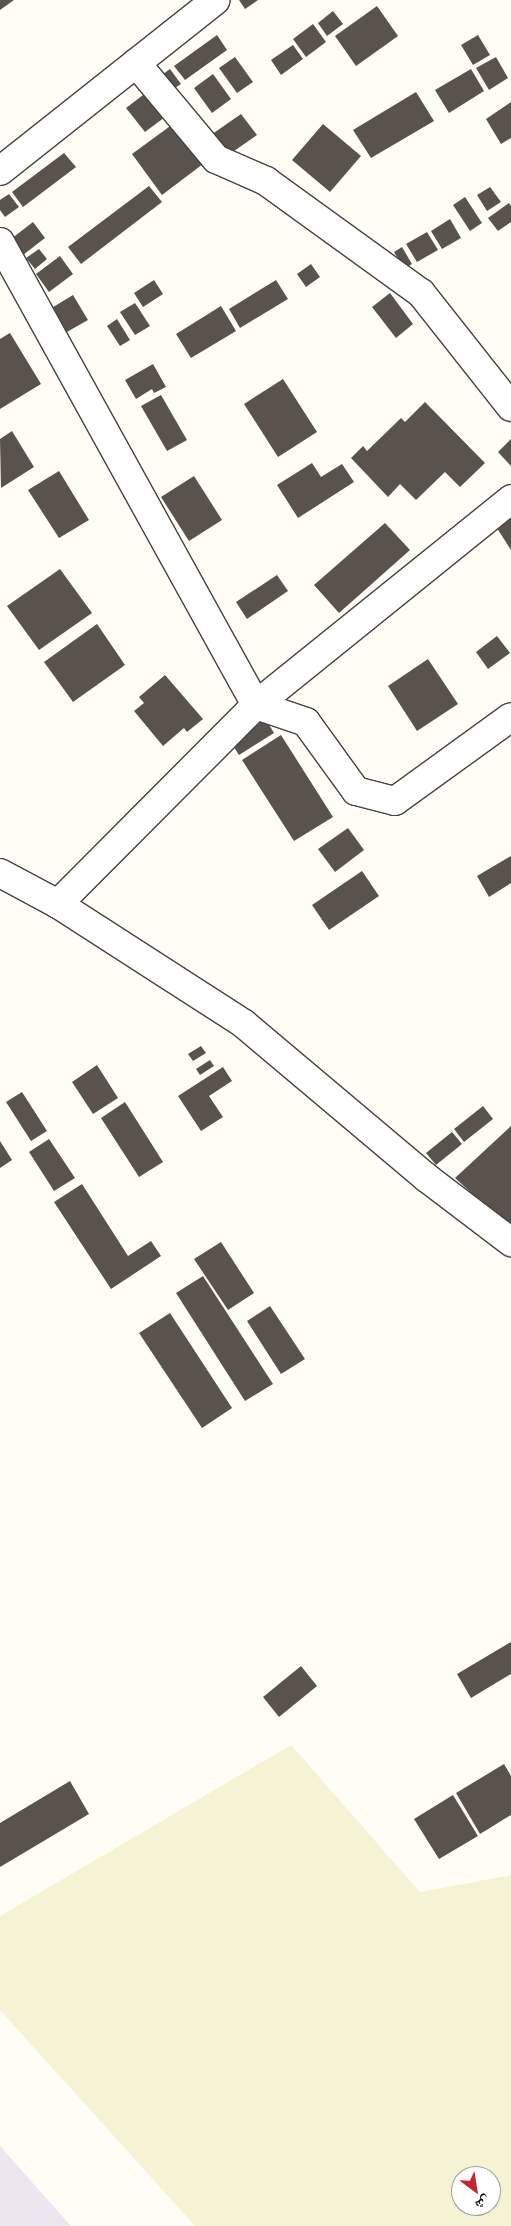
<!DOCTYPE html>
<html>
<head>
<meta charset="utf-8">
<style>
  body { margin:0 }
  #map { position:relative; width:511px; height:2226px; overflow:hidden; background:#fffdf5; font-family:Merriweather,"Noto Naskh Arabic",serif }
  div>[style] { position:absolute }
  .industrial>* { inset:0; background:#eee6ef }
  .farmland>* { inset:0; background:#f6f3d4 }
  .building>* { inset:0; background:#5a524d }
  .roads { filter:drop-shadow(1px 0 #444) drop-shadow(-1px 0 #444) drop-shadow(0 1px #444) drop-shadow(0 -1px #444) }
  .minor>* { height:28px; margin:-14px; padding:0 14px; transform-origin:14px; border-radius:14px; background:#fff }
  span { translate:-50% -50%; white-space:nowrap; text-align:center; line-height:1.15; -webkit-text-stroke:5px #fff; paint-order:stroke }
  .north { position:absolute; left:451px; top:2166px; width:50px; height:50px; box-sizing:border-box; background:#fff; border:1px solid #a0a0a0; border-radius:50%; rotate:149deg; font-size:14px; font-weight:700; line-height:20px; text-align:center; color:#111 }
  .north::after { content:''; display:block; margin:auto; width:18px; height:22px; background:#c4262e; clip-path:polygon(50% 0,100% 100%,50% 72%,0 100%) }
</style>
</head>
<body>
<div id="map">
  <div class="industrial">
    <div style="clip-path:polygon(0 2146px,71px 2226px,0 2226px)"></div>
  </div>
  <div class="farmland">
    <div style="clip-path:polygon(evenodd,291px 1745px,420px 1892px,511px 1875px,511px 2226px,195px 2226px,0 2010px,0 1916px,291px 1745px,461px 2176px,491px 2176px,491px 2206px,461px 2206px,461px 2176px)"></div>
  </div>
  <div class="building">
    <div style="clip-path:polygon(0 0,14px 0,0 10px)"></div>
    <div style="clip-path:polygon(239px 0,258px 0,245px 9px)"></div>
    <div style="clip-path:polygon(377px 6px,398px 36px,356px 66px,335px 36px)"></div>
    <div style="clip-path:polygon(333px 11px,343px 24px,327px 36px,318px 23px)"></div>
    <div style="clip-path:polygon(313px 24px,326px 42px,306px 57px,293px 39px)"></div>
    <div style="clip-path:polygon(217px 35px,227px 50px,185px 80px,174px 66px)"></div>
    <div style="clip-path:polygon(478px 35px,490px 55px,473px 65px,461px 45px)"></div>
    <div style="clip-path:polygon(293px 45px,303px 59px,281px 75px,271px 60px)"></div>
    <div style="clip-path:polygon(235px 57px,253px 82px,237px 93px,219px 68px)"></div>
    <div style="clip-path:polygon(496px 57px,508px 78px,489px 90px,476px 68px)"></div>
    <div style="clip-path:polygon(170px 69px,181px 84px,166px 94px,155px 80px)"></div>
    <div style="clip-path:polygon(471px 69px,484px 91px,449px 113px,435px 90px)"></div>
    <div style="clip-path:polygon(213px 74px,231px 99px,212px 113px,194px 88px)"></div>
    <div style="clip-path:polygon(147px 92px,165px 117px,145px 132px,126px 108px)"></div>
    <div style="clip-path:polygon(416px 92px,434px 121px,371px 158px,353px 130px)"></div>
    <div style="clip-path:polygon(511px 102px,511px 138px,501px 144px,486px 119px)"></div>
    <div style="clip-path:polygon(241px 114px,257px 135px,224px 158px,208px 137px)"></div>
    <div style="clip-path:polygon(173px 124px,203px 164px,162px 195px,132px 154px)"></div>
    <div style="clip-path:polygon(323px 124px,361px 156px,330px 192px,292px 160px)"></div>
    <div style="clip-path:polygon(64px 153px,76px 167px,23px 207px,12px 192px)"></div>
    <div style="clip-path:polygon(149px 186px,162px 202px,81px 264px,68px 247px)"></div>
    <div style="clip-path:polygon(490px 187px,501px 202px,487px 211px,477px 195px)"></div>
    <div style="clip-path:polygon(9px 194px,19px 207px,5px 217px,0 210px,0 200px)"></div>
    <div style="clip-path:polygon(465px 197px,482px 223px,470px 231px,453px 205px)"></div>
    <div style="clip-path:polygon(509px 203px,511px 206px,511px 222px,498px 231px,488px 218px)"></div>
    <div style="clip-path:polygon(450px 219px,461px 238px,442px 249px,431px 231px)"></div>
    <div style="clip-path:polygon(33px 222px,45px 238px,23px 255px,11px 239px)"></div>
    <div style="clip-path:polygon(427px 232px,438px 250px,417px 262px,406px 244px)"></div>
    <div style="clip-path:polygon(402px 247px,412px 264px,404px 269px,394px 252px)"></div>
    <div style="clip-path:polygon(39px 249px,47px 259px,35px 269px,26px 258px)"></div>
    <div style="clip-path:polygon(60px 256px,73px 274px,49px 292px,36px 274px)"></div>
    <div style="clip-path:polygon(311px 264px,320px 277px,306px 287px,297px 274px)"></div>
    <div style="clip-path:polygon(154px 280px,163px 294px,143px 307px,134px 293px)"></div>
    <div style="clip-path:polygon(276px 280px,288px 299px,240px 328px,229px 309px)"></div>
    <div style="clip-path:polygon(390px 293px,413px 324px,396px 338px,372px 307px)"></div>
    <div style="clip-path:polygon(73px 295px,88px 320px,65px 333px,50px 309px)"></div>
    <div style="clip-path:polygon(135px 303px,150px 326px,135px 335px,120px 312px)"></div>
    <div style="clip-path:polygon(221px 306px,236px 331px,191px 358px,176px 334px)"></div>
    <div style="clip-path:polygon(117px 319px,130px 340px,120px 346px,107px 326px)"></div>
    <div style="clip-path:polygon(10px 333px,41px 384px,0 409px,0 339px)"></div>
    <div style="clip-path:polygon(153px 364px,166px 387px,154px 393px,152px 389px,136px 399px,125px 380px)"></div>
    <div style="clip-path:polygon(283px 379px,317px 432px,278px 457px,244px 404px)"></div>
    <div style="clip-path:polygon(161px 395px,187px 440px,167px 451px,141px 406px)"></div>
    <div style="clip-path:polygon(425px 402px,485px 463px,460px 487px,445px 472px,416px 500px,400px 484px,388px 497px,351px 458px,363px 446px,367px 451px,401px 418px,405px 422px)"></div>
    <div style="clip-path:polygon(12px 431px,34px 467px,1px 488px,0 439px)"></div>
    <div style="clip-path:polygon(511px 439px,511px 466px,498px 452px)"></div>
    <div style="clip-path:polygon(312px 463px,321px 477px,342px 464px,354px 482px,298px 518px,277px 485px)"></div>
    <div style="clip-path:polygon(59px 471px,89px 520px,59px 538px,28px 490px)"></div>
    <div style="clip-path:polygon(194px 476px,222px 520px,189px 541px,161px 497px)"></div>
    <div style="clip-path:polygon(511px 504px,511px 550px,490px 517px)"></div>
    <div style="clip-path:polygon(385px 523px,410px 550px,339px 613px,314px 585px)"></div>
    <div style="clip-path:polygon(60px 569px,92px 613px,39px 650px,7px 606px)"></div>
    <div style="clip-path:polygon(277px 575px,288px 591px,247px 619px,236px 602px)"></div>
    <div style="clip-path:polygon(97px 624px,125px 665px,73px 702px,44px 662px)"></div>
    <div style="clip-path:polygon(497px 636px,510px 653px,488px 669px,476px 652px)"></div>
    <div style="clip-path:polygon(428px 659px,458px 704px,417px 731px,388px 686px)"></div>
    <div style="clip-path:polygon(165px 675px,203px 719px,187px 732px,184px 728px,163px 746px,134px 711px,144px 703px,139px 697px)"></div>
    <div style="clip-path:polygon(265px 718px,274px 733px,239px 755px,230px 741px)"></div>
    <div style="clip-path:polygon(281px 735px,333px 817px,294px 841px,242px 760px)"></div>
    <div style="clip-path:polygon(348px 828px,364px 850px,335px 872px,318px 849px)"></div>
    <div style="clip-path:polygon(511px 856px,511px 883px,489px 897px,477px 876px)"></div>
    <div style="clip-path:polygon(362px 871px,379px 896px,329px 930px,312px 905px)"></div>
    <div style="clip-path:polygon(201px 1046px,206px 1053px,193px 1061px,188px 1054px)"></div>
    <div style="clip-path:polygon(210px 1060px,214px 1066px,200px 1075px,196px 1069px)"></div>
    <div style="clip-path:polygon(97px 1065px,118px 1098px,93px 1114px,72px 1082px)"></div>
    <div style="clip-path:polygon(223px 1067px,232px 1081px,209px 1096px,223px 1117px,201px 1131px,178px 1096px)"></div>
    <div style="clip-path:polygon(22px 1092px,47px 1131px,31px 1141px,6px 1102px)"></div>
    <div style="clip-path:polygon(125px 1102px,163px 1162px,139px 1177px,101px 1118px)"></div>
    <div style="clip-path:polygon(483px 1106px,493px 1119px,464px 1142px,454px 1129px)"></div>
    <div style="clip-path:polygon(511px 1126px,511px 1229px,455px 1178px)"></div>
    <div style="clip-path:polygon(452px 1132px,462px 1144px,436px 1165px,426px 1153px)"></div>
    <div style="clip-path:polygon(49px 1139px,75px 1178px,54px 1191px,29px 1152px)"></div>
    <div style="clip-path:polygon(0 1141px,12px 1160px,0 1168px)"></div>
    <div style="clip-path:polygon(82px 1184px,128px 1256px,151px 1241px,161px 1256px,111px 1289px,54px 1202px)"></div>
    <div style="clip-path:polygon(221px 1242px,254px 1293px,228px 1310px,194px 1259px)"></div>
    <div style="clip-path:polygon(203px 1276px,273px 1384px,245px 1401px,176px 1293px)"></div>
    <div style="clip-path:polygon(270px 1306px,305px 1359px,281px 1374px,247px 1321px)"></div>
    <div style="clip-path:polygon(170px 1313px,232px 1408px,202px 1428px,139px 1333px)"></div>
    <div style="clip-path:polygon(511px 1642px,511px 1674px,471px 1698px,457px 1674px)"></div>
    <div style="clip-path:polygon(301px 1666px,317px 1686px,279px 1717px,263px 1697px)"></div>
    <div style="clip-path:polygon(504px 1764px,511px 1776px,511px 1815px,480px 1834px,456px 1793px)"></div>
    <div style="clip-path:polygon(70px 1781px,89px 1814px,0 1867px,0 1823px)"></div>
    <div style="clip-path:polygon(453px 1795px,478px 1836px,439px 1859px,414px 1819px)"></div>
  </div>
  <div class="roads">
    <div class="minor">
      <div style="left:136px;top:63px;width:125px;rotate:50.2deg"></div>
      <div style="left:216px;top:159px;width:55px;rotate:23.7deg"></div>
      <div style="left:266px;top:181px;width:191px;rotate:35.9deg"></div>
      <div style="left:421px;top:293px;width:145px;rotate:51.7deg"></div>
      <div style="left:0;top:171px;width:275px;rotate:-38.4deg"></div>
      <div style="left:0;top:242px;width:529px;rotate:61.06deg"></div>
      <div style="left:256px;top:705px;width:281px;rotate:134.9deg"></div>
      <div style="left:256px;top:705px;width:328px;rotate:-38.9deg"></div>
      <div style="left:256px;top:705px;width:53px;rotate:18.8deg"></div>
      <div style="left:306px;top:722px;width:85px;rotate:54.1deg"></div>
      <div style="left:356px;top:791px;width:40px;rotate:14.4deg"></div>
      <div style="left:395px;top:801px;width:143px;rotate:-35.9deg"></div>
      <div style="left:0;top:873px;width:66px;rotate:28.1deg"></div>
      <div style="left:58px;top:904px;width:221px;rotate:32.8deg"></div>
      <div style="left:244px;top:1024px;width:239px;rotate:40.1deg"></div>
      <div style="left:427px;top:1178px;width:106px;rotate:37.3deg"></div>
    </div>
  </div>
  <div class="north">ش</div>
</div>
</body>
</html>
